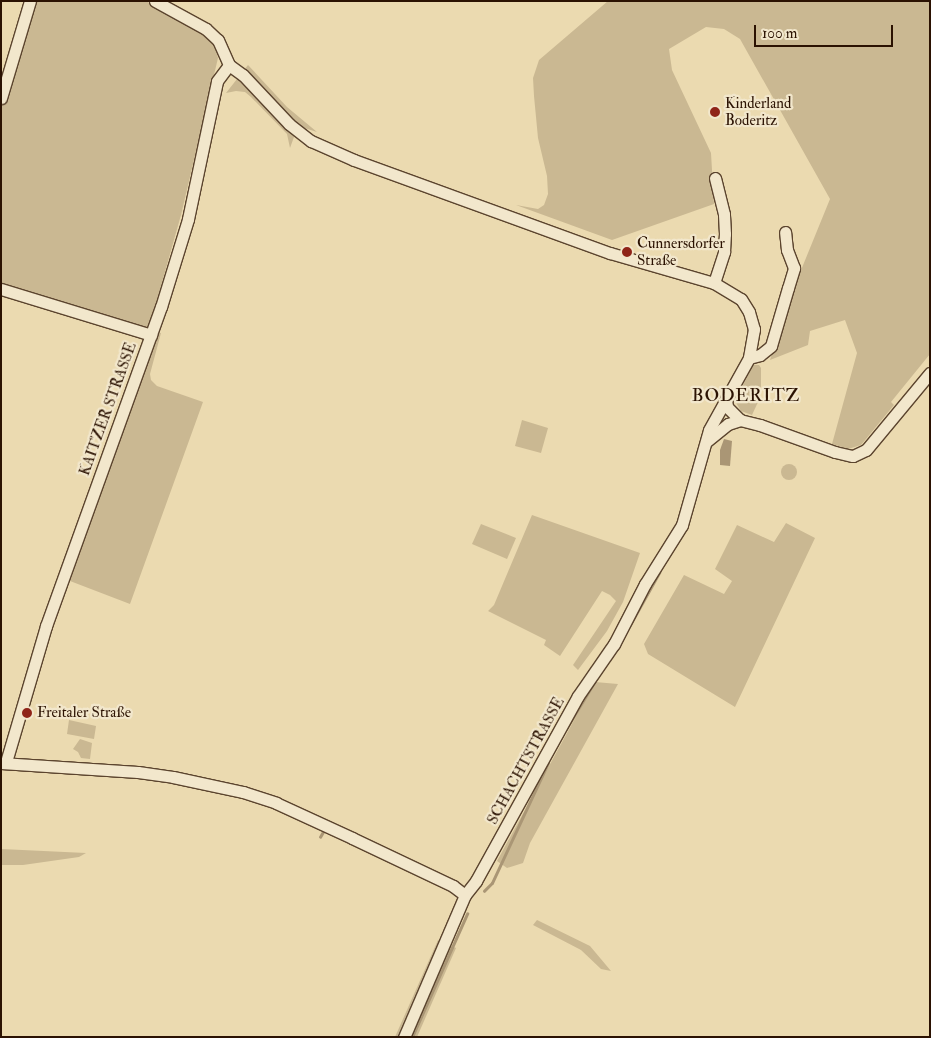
<!DOCTYPE html>
<html>
<head>
<meta charset="utf-8">
<style>
  body { margin:0 }
  #map { position:relative; width:931px; height:1038px; overflow:hidden; background:#ebdab0; font-family:"IM FELL Double Pica",serif }
  div>[style] { position:absolute }
  .green>* { inset:0; background:#cab892 }
  .round { border-radius:50% }
  .water>* { inset:0; background:#aa9675 }
  .stream>* { height:2.5px; margin:-1.25px; padding:0 1.25px; transform-origin:1.25px; border-radius:1.25px; background:#aa9675 }
  .roads { filter:drop-shadow(1px 0 #5b442e) drop-shadow(-1px 0 #5b442e) drop-shadow(0 1px #5b442e) drop-shadow(0 -1px #5b442e) }
  .minor>* { height:11px; margin:-5.5px; padding:0 5.5px; transform-origin:5.5px; border-radius:5.5px; background:#f2e7cc }
  .dots>* { width:14px; height:14px; translate:-50% -50%; box-sizing:border-box; border:2px solid #f2e7cc; border-radius:50% }
  span { translate:-50% -50%; white-space:nowrap; text-align:center; line-height:1.15; -webkit-text-stroke:4.5px #f2e7cc; paint-order:stroke }
  .poi-label { font-size:15px; color:#2b1202 }
  .left { translate:0 -50%; text-align:left }
  .street-label { font-size:15px; color:#2b1202 }
  .quarter-label { font-size:18px; color:#2b1202; letter-spacing:1px }
  .frame { position:absolute; inset:0; border:2px solid #2b1202; pointer-events:none }
  .scale { position:absolute; left:754px; top:25px; width:139px; height:22px; box-sizing:border-box; border:2px solid #2b1202; border-top:0; padding-left:6px; font-size:15px; line-height:18px; white-space:nowrap; color:#2b1202; -webkit-text-stroke:4px #f2e7cc; paint-order:stroke }
</style>
</head>
<body>
<div id="map">
  <div class="green">
    <div style="clip-path:polygon(33px 1px,146px 1px,207px 35px,215px 46px,218px 58px,181px 215px,150px 325px,146px 328px,1px 285px,1px 107px)"></div>
    <div style="clip-path:polygon(608px 1px,930px 1px,930px 354px,891px 402px,894px 405px,861px 445px,848px 449px,832px 444px,857px 353px,845px 320px,810px 331px,808px 345px,770px 360px,797px 280px,830px 199px,740px 39px,724px 29px,706px 27px,669px 49px,672px 70px,711px 153px,714px 204px,612px 240px,516px 205px,538px 209px,544px 205px,548px 194px,547px 176px,538px 138px,534px 96px,533px 78px,539px 60px)"></div>
    <div style="clip-path:polygon(248px 65px,287px 107px,317px 132px,298px 126px,290px 148px,287px 134px,251px 97px,245px 92px,236px 91px,226px 93px)"></div>
    <div style="clip-path:polygon(158px 333px,161px 333px,150px 374px,151px 380px,157px 386px,203px 402px,130px 604px,70px 581px)"></div>
    <div style="clip-path:polygon(753px 365px,759px 365px,761px 368px,761px 386px,758px 402px,752px 415px,741px 411px,735px 401px)"></div>
    <div style="clip-path:polygon(522px 420px,548px 428px,541px 453px,515px 446px)"></div>
    <div class="round" style="left:781px;top:464px;width:16px;height:16px"></div>
    <div style="clip-path:polygon(532px 515px,640px 553px,623px 602px,607px 631px,578px 670px,573px 665px,616px 601px,610px 595px,602px 591px,560px 656px,544px 645px,546px 640px,488px 611px,494px 605px)"></div>
    <div style="clip-path:polygon(786px 523px,815px 538px,735px 707px,648px 654px,644px 644px,684px 575px,724px 594px,732px 581px,715px 569px,737px 525px,774px 542px)"></div>
    <div style="clip-path:polygon(481px 524px,516px 538px,507px 559px,472px 544px)"></div>
    <div style="clip-path:polygon(595px 682px,618px 684px,530px 843px,523px 863px,507px 868px,497px 861px)"></div>
    <div style="clip-path:polygon(69px 720px,96px 726px,94px 739px,67px 734px)"></div>
    <div style="clip-path:polygon(80px 739px,92px 743px,90px 759px,81px 758px,78px 752px,73px 749px)"></div>
    <div style="clip-path:polygon(1px 849px,86px 853px,79px 857px,23px 865px,1px 865px)"></div>
    <div style="clip-path:polygon(537px 920px,590px 946px,611px 971px,601px 969px,581px 950px,533px 925px)"></div>
    <div style="clip-path:polygon(438px 940px,456px 948px,417px 1037px,395px 1037px)"></div>
  </div>
  <div class="water">
    <div style="clip-path:polygon(724px 439px,732px 441px,730px 466px,720px 465px,720px 450px)"></div>
  </div>
  <div class="stream">
    <div style="left:630px;top:625px;width:60px;rotate:-60.9deg"></div>
    <div style="left:566px;top:729px;width:56px;rotate:-58.9deg"></div>
    <div style="left:320px;top:837px;width:6px;rotate:-59deg"></div>
    <div style="left:484px;top:891px;width:11px;rotate:-45deg"></div>
    <div style="left:492px;top:883px;width:132px;rotate:-65deg"></div>
    <div style="left:412px;top:1037px;width:135px;rotate:-65.9deg"></div>
  </div>
  <div class="roads">
    <div class="minor">
      <div style="left:155px;top:1px;width:58px;rotate:28.8deg"></div>
      <div style="left:206px;top:29px;width:16px;rotate:43deg"></div>
      <div style="left:218px;top:40px;width:27px;rotate:66deg"></div>
      <div style="left:229px;top:65px;width:17px;rotate:36deg"></div>
      <div style="left:243px;top:75px;width:67px;rotate:46.8deg"></div>
      <div style="left:289px;top:124px;width:28px;rotate:38deg"></div>
      <div style="left:311px;top:141px;width:47px;rotate:23.8deg"></div>
      <div style="left:354px;top:160px;width:272px;rotate:20deg"></div>
      <div style="left:610px;top:253px;width:108px;rotate:16.1deg"></div>
      <div style="left:714px;top:283px;width:31px;rotate:31deg"></div>
      <div style="left:741px;top:299px;width:15px;rotate:58deg"></div>
      <div style="left:749px;top:312px;width:18px;rotate:74deg"></div>
      <div style="left:754px;top:329px;width:29px;rotate:100deg"></div>
      <div style="left:749px;top:358px;width:82px;rotate:119.1deg"></div>
      <div style="left:709px;top:430px;width:99px;rotate:105.9deg"></div>
      <div style="left:682px;top:525px;width:70px;rotate:122.1deg"></div>
      <div style="left:645px;top:584px;width:68px;rotate:117.3deg"></div>
      <div style="left:614px;top:644px;width:63px;rotate:124.7deg"></div>
      <div style="left:578px;top:696px;width:211px;rotate:118.9deg"></div>
      <div style="left:476px;top:881px;width:18px;rotate:128deg"></div>
      <div style="left:465px;top:895px;width:155px;rotate:113.2deg"></div>
      <div style="left:1px;top:98px;width:101px;rotate:-73.4deg"></div>
      <div style="left:714px;top:283px;width:33px;rotate:-72deg"></div>
      <div style="left:724px;top:252px;width:18px;rotate:-87deg"></div>
      <div style="left:725px;top:234px;width:20px;rotate:-93deg"></div>
      <div style="left:724px;top:214px;width:37px;rotate:-104deg"></div>
      <div style="left:1px;top:289px;width:157px;rotate:17deg"></div>
      <div style="left:749px;top:358px;width:11px;rotate:-15deg"></div>
      <div style="left:760px;top:355px;width:14px;rotate:-39deg"></div>
      <div style="left:771px;top:346px;width:60px;rotate:-73.7deg"></div>
      <div style="left:788px;top:288px;width:21px;rotate:-73deg"></div>
      <div style="left:794px;top:268px;width:19px;rotate:-111deg"></div>
      <div style="left:787px;top:250px;width:18px;rotate:-96deg"></div>
      <div style="left:726px;top:398px;width:9px;rotate:84deg"></div>
      <div style="left:727px;top:407px;width:18px;rotate:45deg"></div>
      <div style="left:740px;top:420px;width:21px;rotate:14deg"></div>
      <div style="left:760px;top:425px;width:80px;rotate:19.8deg"></div>
      <div style="left:835px;top:452px;width:18px;rotate:13deg"></div>
      <div style="left:853px;top:456px;width:14px;rotate:-25deg"></div>
      <div style="left:866px;top:450px;width:100px;rotate:-50.3deg"></div>
      <div style="left:707px;top:441px;width:27px;rotate:-39deg"></div>
      <div style="left:728px;top:424px;width:13px;rotate:-18deg"></div>
      <div style="left:6px;top:762px;width:142px;rotate:-73.6deg"></div>
      <div style="left:46px;top:626px;width:339px;rotate:-70.2deg"></div>
      <div style="left:161px;top:307px;width:92px;rotate:-72.9deg"></div>
      <div style="left:188px;top:219px;width:141px;rotate:-78.1deg"></div>
      <div style="left:217px;top:81px;width:20px;rotate:-53deg"></div>
      <div style="left:1px;top:763px;width:137px;rotate:3.8deg"></div>
      <div style="left:138px;top:772px;width:35px;rotate:8deg"></div>
      <div style="left:173px;top:777px;width:72px;rotate:12.1deg"></div>
      <div style="left:243px;top:792px;width:35px;rotate:18deg"></div>
      <div style="left:276px;top:803px;width:84px;rotate:24.7deg"></div>
      <div style="left:352px;top:838px;width:112px;rotate:25.4deg"></div>
      <div style="left:453px;top:886px;width:15px;rotate:37deg"></div>
    </div>
  </div>
  <div class="dots">
    <div style="left:715px;top:112px;background:#8f2418"></div>
    <div style="left:627px;top:252px;background:#8f2418"></div>
    <div style="left:27px;top:713px;background:#8f2418"></div>
  </div>
  <div class="poi-label">
    <span class="left" style="left:725px;top:112px">Kinderland<br>Boderitz</span>
    <span class="left" style="left:637px;top:252px">Cunnersdorfer<br>Straße</span>
    <span class="left" style="left:37px;top:713px">Freitaler Straße</span>
  </div>
  <div class="street-label">
    <span style="left:108px;top:409px;rotate:-70deg">KAITZER STRASSE</span>
    <span style="left:526px;top:761px;rotate:-61deg">SCHACHTSTRASSE</span>
  </div>
  <div class="quarter-label">
    <span style="left:746px;top:396px">BODERITZ</span>
  </div>
  <div class="frame"></div>
  <div class="scale">100 m</div>
</div>
</body>
</html>
